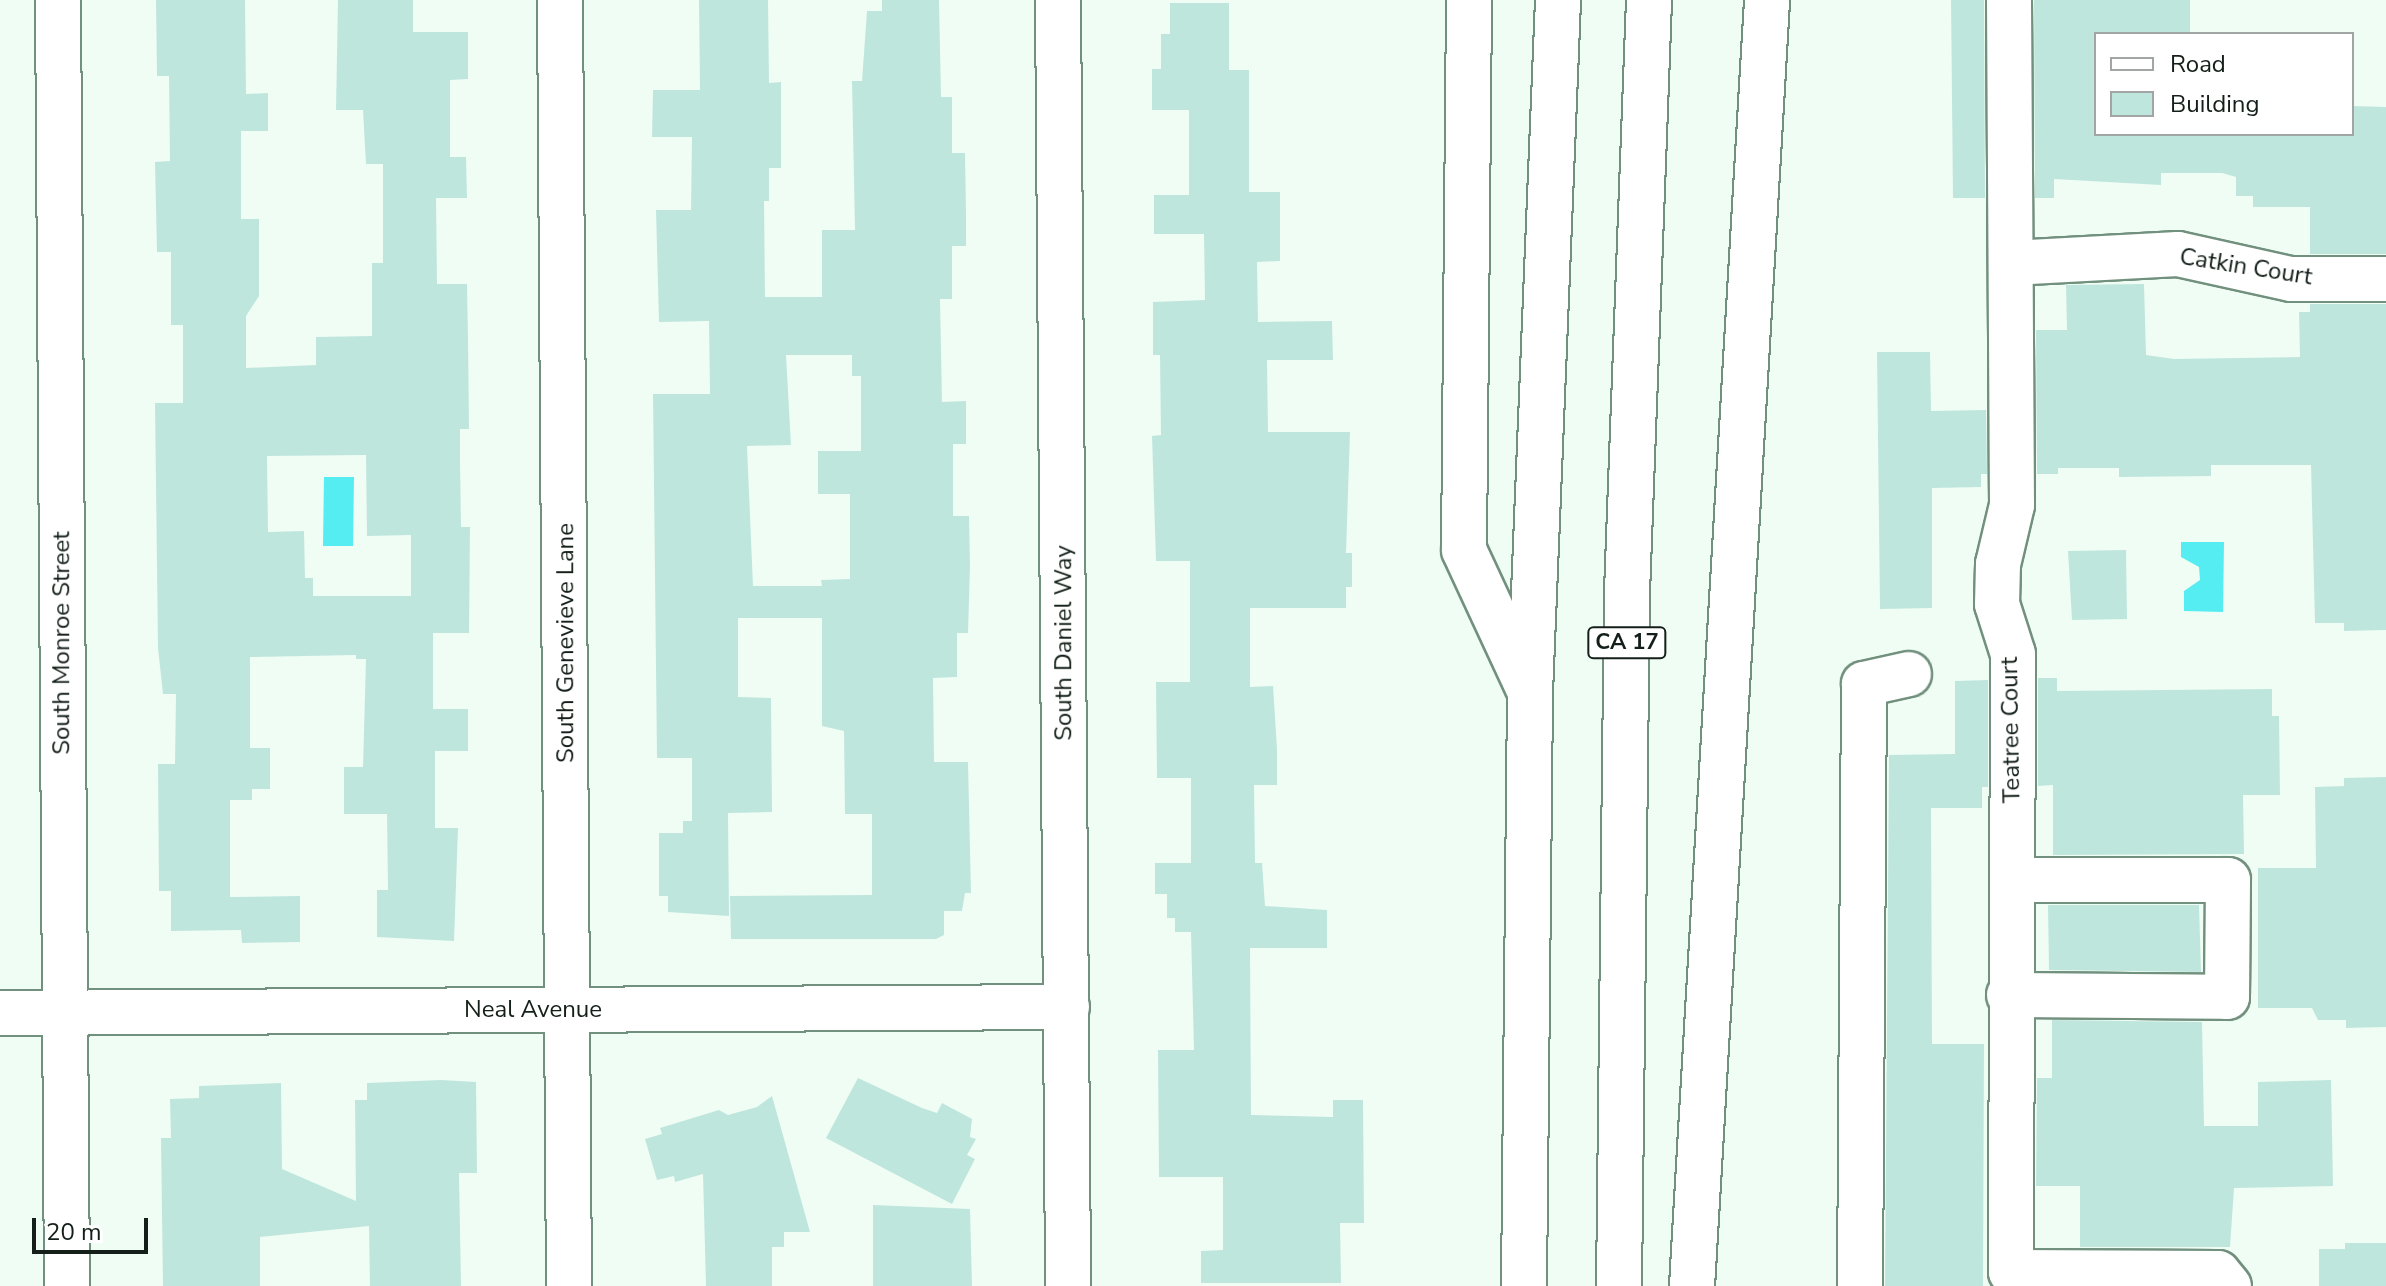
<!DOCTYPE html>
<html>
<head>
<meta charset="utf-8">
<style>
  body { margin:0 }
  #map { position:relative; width:2386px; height:1286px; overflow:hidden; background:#f0fdf5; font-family:"Nunito Sans",sans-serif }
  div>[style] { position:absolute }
  .water>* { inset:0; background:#55ecf2 }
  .building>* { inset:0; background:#bfe6dd }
  .roads { filter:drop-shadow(2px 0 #72907e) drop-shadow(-2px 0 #72907e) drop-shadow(0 2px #72907e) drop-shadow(0 -2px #72907e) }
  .minor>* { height:44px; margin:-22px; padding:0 22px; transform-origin:22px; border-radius:22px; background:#fff }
  .highway>* { height:44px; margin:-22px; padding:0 22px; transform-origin:22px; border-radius:22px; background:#fff }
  span { translate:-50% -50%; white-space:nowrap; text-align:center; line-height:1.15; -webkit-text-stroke:8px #fff; paint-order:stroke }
  .shield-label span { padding:2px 6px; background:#fff; border:2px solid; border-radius:6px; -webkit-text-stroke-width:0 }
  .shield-label { font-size:22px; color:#131f18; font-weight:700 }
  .street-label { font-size:24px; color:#131f18 }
  .legend { position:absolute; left:2094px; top:32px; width:260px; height:104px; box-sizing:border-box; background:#fff; border:2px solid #a1a5a3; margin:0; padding:10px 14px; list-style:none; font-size:24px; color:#131f18 }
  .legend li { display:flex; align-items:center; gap:16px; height:40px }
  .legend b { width:40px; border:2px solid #a1a5a3 }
  .scale { position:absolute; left:32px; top:1218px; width:116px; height:36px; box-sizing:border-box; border:4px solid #131f18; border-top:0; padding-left:10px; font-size:24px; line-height:28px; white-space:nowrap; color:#131f18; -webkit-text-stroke:6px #fff; paint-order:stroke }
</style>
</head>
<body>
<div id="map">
  <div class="water">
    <div style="clip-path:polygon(324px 477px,354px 477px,353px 546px,323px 546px)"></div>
    <div style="clip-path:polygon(2181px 542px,2224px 542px,2223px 612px,2184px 611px,2184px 591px,2200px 580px,2199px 567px,2181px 557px)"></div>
  </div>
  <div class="building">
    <div style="clip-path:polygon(evenodd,156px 0,245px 0,246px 94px,268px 93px,268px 131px,241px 131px,241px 219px,259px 219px,259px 296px,246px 316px,246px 368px,316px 365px,316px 337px,372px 336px,372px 263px,383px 263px,383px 164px,366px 164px,363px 110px,336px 110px,338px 0,413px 0,413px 32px,468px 32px,468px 79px,450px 80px,450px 157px,466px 157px,467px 198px,436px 198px,437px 284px,467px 284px,468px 338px,469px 429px,460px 429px,460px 460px,461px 527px,470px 527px,469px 633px,433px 633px,433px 709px,468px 709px,468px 751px,435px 751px,435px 828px,458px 828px,454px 941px,377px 937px,377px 890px,388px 890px,387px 814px,344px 814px,344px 767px,363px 767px,366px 659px,356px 659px,356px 655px,250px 657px,250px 748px,270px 748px,270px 789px,252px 789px,252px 800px,230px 800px,230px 897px,300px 896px,300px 942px,242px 943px,241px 930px,171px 931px,171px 891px,159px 891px,158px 764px,175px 764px,176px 694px,163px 694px,158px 648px,155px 403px,183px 403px,183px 325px,171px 325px,171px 252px,157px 252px,155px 162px,170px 161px,169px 76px,157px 76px,156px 0,366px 455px,367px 536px,411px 535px,411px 596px,313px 596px,313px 578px,305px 578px,304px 531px,268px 532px,267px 456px,366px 455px)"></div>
    <div style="clip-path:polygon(evenodd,699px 0,768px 0,769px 83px,781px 82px,781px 168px,769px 168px,769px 201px,764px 201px,765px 297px,822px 297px,822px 230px,855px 230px,852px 81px,862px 81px,867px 11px,882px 11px,882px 0,939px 0,941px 97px,952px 97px,952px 153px,965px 153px,966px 212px,966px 246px,952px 246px,952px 299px,940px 299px,942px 402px,966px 401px,966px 444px,953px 444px,953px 516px,969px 516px,970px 566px,968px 633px,957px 633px,957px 677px,933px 678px,934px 762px,968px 762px,971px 893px,965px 893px,962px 911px,944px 911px,944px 935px,936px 939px,731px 939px,730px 896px,872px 895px,872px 814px,845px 814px,844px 731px,822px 726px,822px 618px,738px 618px,738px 697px,771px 698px,772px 812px,728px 813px,729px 916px,668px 912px,668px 896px,659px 896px,659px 833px,683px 833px,683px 821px,692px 821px,692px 758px,657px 758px,653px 394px,710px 394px,709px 321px,659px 322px,656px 210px,691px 210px,692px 137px,652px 137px,653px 90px,700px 90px,699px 0,786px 355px,852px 355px,852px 376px,861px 376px,861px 451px,818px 451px,818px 494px,850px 494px,850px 579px,821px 580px,822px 586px,753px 586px,747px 446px,791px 445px,786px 355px)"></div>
    <div style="clip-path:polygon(1951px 0,1984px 0,1985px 198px,1953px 198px)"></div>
    <div style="clip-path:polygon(2034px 0,2190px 0,2190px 34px,2096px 34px,2096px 134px,2352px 134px,2352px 106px,2386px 107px,2386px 254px,2310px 254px,2310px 207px,2253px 207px,2253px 196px,2236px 196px,2236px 177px,2222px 173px,2161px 173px,2161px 185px,2054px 179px,2054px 198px,2035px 198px)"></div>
    <div style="clip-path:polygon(1170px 3px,1229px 3px,1229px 70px,1249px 70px,1249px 192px,1280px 192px,1280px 261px,1257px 262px,1258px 322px,1332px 321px,1333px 360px,1267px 360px,1268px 432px,1350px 432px,1346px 553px,1352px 553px,1352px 587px,1346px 587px,1346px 608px,1250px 608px,1250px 687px,1273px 686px,1277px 749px,1277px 785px,1254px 785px,1255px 863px,1262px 863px,1265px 906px,1327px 910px,1327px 948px,1250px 948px,1251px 1115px,1333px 1117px,1333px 1100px,1363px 1100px,1364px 1223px,1340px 1223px,1341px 1283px,1201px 1283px,1201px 1251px,1223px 1250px,1223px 1177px,1159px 1177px,1158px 1050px,1194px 1050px,1191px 932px,1175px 932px,1175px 918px,1167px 918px,1167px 894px,1155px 894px,1155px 863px,1191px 863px,1191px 778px,1157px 778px,1156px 682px,1190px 682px,1190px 561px,1156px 561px,1152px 436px,1161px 435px,1160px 355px,1153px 355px,1153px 302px,1205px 300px,1204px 234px,1154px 234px,1154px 195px,1189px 195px,1189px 110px,1152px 110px,1152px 69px,1161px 69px,1161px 34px,1170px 34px)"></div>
    <div style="clip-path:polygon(2144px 284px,2146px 355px,2174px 359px,2300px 357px,2299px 312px,2310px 312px,2310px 304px,2386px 304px,2386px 630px,2344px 631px,2344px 623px,2315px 623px,2311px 465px,2211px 465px,2211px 476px,2119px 477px,2119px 468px,2058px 468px,2058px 474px,2037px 474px,2036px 330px,2067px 330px,2066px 285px)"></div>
    <div style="clip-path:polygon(1877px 352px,1930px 352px,1931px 411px,1986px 410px,1987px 474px,1981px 474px,1981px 487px,1932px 488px,1932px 608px,1880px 609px)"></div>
    <div style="clip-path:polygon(2126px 550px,2127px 619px,2072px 620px,2068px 551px)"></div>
    <div style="clip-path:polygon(2038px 678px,2057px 678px,2057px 691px,2272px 689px,2272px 716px,2279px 716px,2280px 795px,2243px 795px,2244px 854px,2053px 855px,2053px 785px,2038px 786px)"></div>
    <div style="clip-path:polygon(1988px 680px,1988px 787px,1982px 787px,1982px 808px,1931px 808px,1932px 1044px,1984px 1044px,1983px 1286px,1885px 1286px,1889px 755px,1955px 754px,1955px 681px)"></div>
    <div style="clip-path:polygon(2386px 777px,2386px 1027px,2346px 1028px,2346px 1020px,2318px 1020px,2312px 1008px,2258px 1008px,2258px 868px,2316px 868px,2315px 787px,2344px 786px,2344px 778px)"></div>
    <div style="clip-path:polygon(2048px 905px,2199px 905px,2201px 972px,2049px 970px)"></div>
    <div style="clip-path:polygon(2052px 1020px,2202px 1022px,2204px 1126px,2258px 1126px,2258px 1082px,2331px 1080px,2333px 1186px,2234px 1188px,2230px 1247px,2080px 1247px,2080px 1186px,2036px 1186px,2037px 1078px,2052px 1078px)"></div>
    <div style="clip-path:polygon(858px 1078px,922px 1108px,937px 1113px,942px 1103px,972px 1119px,970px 1137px,976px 1139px,967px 1155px,975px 1159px,952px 1204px,826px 1138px)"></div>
    <div style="clip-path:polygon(441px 1080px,476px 1082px,477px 1173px,459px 1173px,461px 1286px,370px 1286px,369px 1226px,260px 1237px,260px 1286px,163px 1286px,161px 1138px,171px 1138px,170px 1099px,199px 1098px,199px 1086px,281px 1083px,282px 1169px,356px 1201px,355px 1100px,367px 1100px,367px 1083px)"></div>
    <div style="clip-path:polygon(772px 1096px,810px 1232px,784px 1232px,784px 1247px,772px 1247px,772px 1286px,706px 1286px,703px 1174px,675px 1182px,674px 1176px,657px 1180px,645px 1139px,662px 1134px,660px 1128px,719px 1110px,728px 1115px,757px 1107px)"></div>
    <div style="clip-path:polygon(873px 1205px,970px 1209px,972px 1286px,873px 1286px)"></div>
    <div style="clip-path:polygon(2345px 1243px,2386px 1243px,2386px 1286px,2319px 1286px,2319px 1249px,2345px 1249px)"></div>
  </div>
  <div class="roads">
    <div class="minor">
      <div style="left:58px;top:0;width:1286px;rotate:89.6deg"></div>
      <div style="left:560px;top:0;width:1286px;rotate:89.6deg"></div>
      <div style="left:1058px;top:0;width:1286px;rotate:89.55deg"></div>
      <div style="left:2009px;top:0;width:505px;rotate:89.66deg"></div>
      <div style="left:2012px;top:505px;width:61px;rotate:103.3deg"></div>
      <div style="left:1998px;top:564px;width:40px;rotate:91.4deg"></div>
      <div style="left:1997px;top:604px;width:52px;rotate:72.3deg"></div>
      <div style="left:2013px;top:654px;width:618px;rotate:90.19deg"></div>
      <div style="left:2011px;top:1272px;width:207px;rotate:0.3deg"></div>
      <div style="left:2218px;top:1273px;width:17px;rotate:50deg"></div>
      <div style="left:2011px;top:263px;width:167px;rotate:-3.1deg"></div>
      <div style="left:2178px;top:254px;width:116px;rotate:12.5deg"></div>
      <div style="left:2291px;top:279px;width:95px"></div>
      <div style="left:2009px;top:995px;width:218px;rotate:0.5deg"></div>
      <div style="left:2227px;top:997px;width:117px;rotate:-89.5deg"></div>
      <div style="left:2228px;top:880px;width:215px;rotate:180deg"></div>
      <div style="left:0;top:1013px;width:1067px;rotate:-0.32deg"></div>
      <div style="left:1860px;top:1286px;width:602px;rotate:-89.62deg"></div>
      <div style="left:1864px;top:684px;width:46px;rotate:-12.5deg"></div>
    </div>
    <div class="highway">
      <div style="left:1469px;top:0;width:550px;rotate:90.52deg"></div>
      <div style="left:1464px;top:550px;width:150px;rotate:65.1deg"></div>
      <div style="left:1524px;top:1286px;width:594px;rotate:-89.42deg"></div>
      <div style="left:1530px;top:692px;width:693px;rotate:-87.68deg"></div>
      <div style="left:1619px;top:1286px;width:694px;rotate:-89.34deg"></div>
      <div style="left:1627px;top:592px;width:592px;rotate:-87.87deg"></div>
      <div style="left:1692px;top:1286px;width:1288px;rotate:-86.66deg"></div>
    </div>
  </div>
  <div class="shield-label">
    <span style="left:1627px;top:643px">CA 17</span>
  </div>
  <div class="street-label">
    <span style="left:2246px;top:267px;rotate:9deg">Catkin Court</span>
    <span style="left:62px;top:643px;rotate:-90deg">South Monroe Street</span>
    <span style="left:566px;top:643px;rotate:-90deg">South Genevieve Lane</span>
    <span style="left:1064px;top:643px;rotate:-90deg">South Daniel Way</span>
    <span style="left:2011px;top:730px;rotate:-91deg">Teatree Court</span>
    <span style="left:533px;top:1010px">Neal Avenue</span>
  </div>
  <ul class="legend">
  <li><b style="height:10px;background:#fff"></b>Road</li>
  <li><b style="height:22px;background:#bfe6dd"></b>Building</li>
  </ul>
  <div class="scale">20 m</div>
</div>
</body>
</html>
